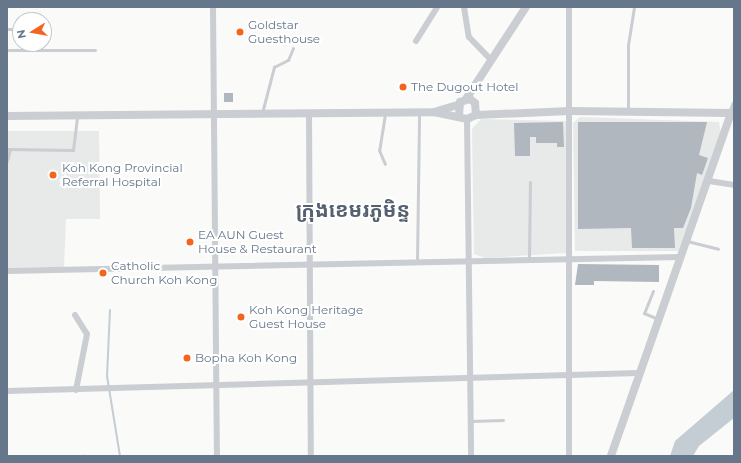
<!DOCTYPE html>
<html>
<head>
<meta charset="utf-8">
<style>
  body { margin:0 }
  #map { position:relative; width:741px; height:463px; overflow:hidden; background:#fafaf8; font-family:Montserrat,"Noto Sans Khmer",sans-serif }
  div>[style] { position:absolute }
  .built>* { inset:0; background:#e8e9e9 }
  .water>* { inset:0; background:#c3cdd3 }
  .stream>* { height:2px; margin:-1px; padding:0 1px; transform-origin:1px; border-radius:1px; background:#c3cdd3 }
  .building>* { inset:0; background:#b0b7bf }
  .path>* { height:1px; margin-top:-0.5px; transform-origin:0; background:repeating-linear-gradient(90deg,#c1c4c6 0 2px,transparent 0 4px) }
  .service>* { height:3px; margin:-1.5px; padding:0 1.5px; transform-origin:1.5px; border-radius:1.5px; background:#cacdd1 }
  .minor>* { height:6px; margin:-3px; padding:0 3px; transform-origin:3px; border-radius:3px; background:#cacdd1 }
  .tertiary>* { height:8px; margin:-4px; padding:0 4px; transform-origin:4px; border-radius:4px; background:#cacdd1 }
  .dots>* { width:11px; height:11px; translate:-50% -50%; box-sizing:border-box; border:2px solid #fff; border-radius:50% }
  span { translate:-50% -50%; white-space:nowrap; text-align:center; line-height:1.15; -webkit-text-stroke:4px #fff; paint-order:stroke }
  .poi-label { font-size:12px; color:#66778b }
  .left { translate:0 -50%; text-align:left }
  .town-label { font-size:20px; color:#556170; font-weight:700 }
  .frame { position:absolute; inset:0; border:8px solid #66778b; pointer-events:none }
  .north { position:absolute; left:12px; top:12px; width:40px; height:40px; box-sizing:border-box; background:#fff; border:1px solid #c2c9d1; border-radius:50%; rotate:259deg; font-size:11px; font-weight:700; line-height:16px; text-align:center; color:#66778b }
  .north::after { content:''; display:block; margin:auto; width:14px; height:18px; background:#f3641e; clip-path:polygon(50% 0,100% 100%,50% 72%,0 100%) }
</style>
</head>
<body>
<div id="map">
  <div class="built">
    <div style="clip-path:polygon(580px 117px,719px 122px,721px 134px,678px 251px,575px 251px,573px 123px)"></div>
    <div style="clip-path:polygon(481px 119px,567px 121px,566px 253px,485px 258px,474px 254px,472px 129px)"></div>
    <div style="clip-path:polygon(7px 131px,99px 131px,100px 219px,66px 219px,64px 267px,7px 268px)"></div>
  </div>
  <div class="water">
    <div style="clip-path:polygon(734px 390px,734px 418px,699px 446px,693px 456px,670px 456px,675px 441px)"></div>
  </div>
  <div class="stream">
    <div style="left:110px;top:310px;width:66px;rotate:92.6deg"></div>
    <div style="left:107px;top:376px;width:81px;rotate:80.8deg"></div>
  </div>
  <div class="building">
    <div style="clip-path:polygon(224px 93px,233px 93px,233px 102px,224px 102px)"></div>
    <div style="clip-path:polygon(563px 122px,564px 147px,557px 147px,557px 143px,536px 143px,536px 137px,530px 137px,530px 156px,515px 156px,514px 123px)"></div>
    <div style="clip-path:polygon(578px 122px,707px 122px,699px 155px,708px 158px,702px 175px,697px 173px,691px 208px,683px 228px,674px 228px,675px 248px,632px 248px,631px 228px,578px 229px)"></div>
    <div style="clip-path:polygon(578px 264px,659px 265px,659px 282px,594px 281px,594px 285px,575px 285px)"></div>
  </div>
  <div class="path">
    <div style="left:83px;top:454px;width:2px;rotate:63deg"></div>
  </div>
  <div class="service">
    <div style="left:7px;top:29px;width:13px"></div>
    <div style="left:35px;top:44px;width:6px;rotate:81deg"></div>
    <div style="left:7px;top:50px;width:88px"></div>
    <div style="left:628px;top:111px;width:66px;rotate:-90deg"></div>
    <div style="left:628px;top:45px;width:38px;rotate:-81deg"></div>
    <div style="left:262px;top:113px;width:48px;rotate:-75.4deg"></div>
    <div style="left:274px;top:67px;width:16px;rotate:-27deg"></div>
    <div style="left:288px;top:60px;width:13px;rotate:-67deg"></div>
    <div style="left:385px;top:114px;width:36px;rotate:99deg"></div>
    <div style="left:379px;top:150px;width:15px;rotate:67deg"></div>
    <div style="left:7px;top:149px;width:66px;rotate:0.9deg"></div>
    <div style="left:73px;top:150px;width:33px;rotate:-83deg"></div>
    <div style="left:7px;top:161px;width:12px;rotate:-76deg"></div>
    <div style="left:687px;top:241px;width:32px;rotate:14deg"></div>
    <div style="left:529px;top:260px;width:78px;rotate:-89.3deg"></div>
    <div style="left:417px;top:262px;width:148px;rotate:-89.2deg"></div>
    <div style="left:653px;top:291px;width:24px;rotate:112deg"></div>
    <div style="left:644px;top:313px;width:15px;rotate:23deg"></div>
    <div style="left:471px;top:421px;width:32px;rotate:-2deg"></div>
  </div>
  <div class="minor">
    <div style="left:213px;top:7px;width:449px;rotate:89.5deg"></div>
    <div style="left:464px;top:7px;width:30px;rotate:81deg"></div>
    <div style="left:469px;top:37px;width:30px;rotate:46deg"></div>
    <div style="left:569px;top:7px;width:449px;rotate:90deg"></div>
    <div style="left:416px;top:41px;width:40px;rotate:-58deg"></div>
    <div style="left:309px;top:113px;width:343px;rotate:89.7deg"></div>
    <div style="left:731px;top:113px;width:9px;rotate:-69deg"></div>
    <div style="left:467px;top:119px;width:337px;rotate:89.3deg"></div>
    <div style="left:709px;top:181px;width:25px;rotate:9deg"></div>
    <div style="left:7px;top:271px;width:674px;rotate:-1.19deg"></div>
    <div style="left:75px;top:315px;width:22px;rotate:58deg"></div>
    <div style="left:87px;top:334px;width:57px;rotate:101.1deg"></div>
    <div style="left:7px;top:391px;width:632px;rotate:-1.63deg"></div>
  </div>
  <div class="tertiary">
    <div style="left:466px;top:99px;width:110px;rotate:-56.9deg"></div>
    <div style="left:437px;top:111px;width:22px;rotate:-16deg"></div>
    <div style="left:476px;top:115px;width:94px;rotate:-2.4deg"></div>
    <div style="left:570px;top:111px;width:161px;rotate:0.7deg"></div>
    <div style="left:731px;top:113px;width:363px;rotate:109.3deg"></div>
    <div style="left:7px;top:116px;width:427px;rotate:-0.5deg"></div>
    <div style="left:434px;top:112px;width:34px;rotate:12deg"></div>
    <div style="left:467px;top:119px;width:10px;rotate:-24deg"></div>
    <div style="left:476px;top:115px;width:12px;rotate:-95deg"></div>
    <div style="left:475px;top:103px;width:6px;rotate:-141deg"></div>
    <div style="left:470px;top:99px;width:10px;rotate:163deg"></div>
    <div style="left:460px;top:102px;width:14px;rotate:94deg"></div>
  </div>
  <div class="dots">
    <div style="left:240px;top:32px;background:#f3641e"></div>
    <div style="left:403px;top:87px;background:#f3641e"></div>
    <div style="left:53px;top:175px;background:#f3641e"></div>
    <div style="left:190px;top:242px;background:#f3641e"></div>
    <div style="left:103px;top:273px;background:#f3641e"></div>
    <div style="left:241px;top:317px;background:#f3641e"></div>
    <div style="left:187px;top:358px;background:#f3641e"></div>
  </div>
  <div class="poi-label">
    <span class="left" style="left:248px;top:32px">Goldstar<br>Guesthouse</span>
    <span class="left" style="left:411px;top:87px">The Dugout Hotel</span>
    <span class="left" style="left:62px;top:175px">Koh Kong Provincial<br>Referral Hospital</span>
    <span class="left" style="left:198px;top:242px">EA AUN Guest<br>House &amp; Restaurant</span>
    <span class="left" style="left:111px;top:273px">Catholic<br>Church Koh Kong</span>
    <span class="left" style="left:249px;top:317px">Koh Kong Heritage<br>Guest House</span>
    <span class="left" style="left:195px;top:358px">Bopha Koh Kong</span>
  </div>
  <div class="town-label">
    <span style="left:353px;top:210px">ក្រុងខេមរភូមិន្ទ</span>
  </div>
  <div class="frame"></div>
  <div class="north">N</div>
</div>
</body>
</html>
